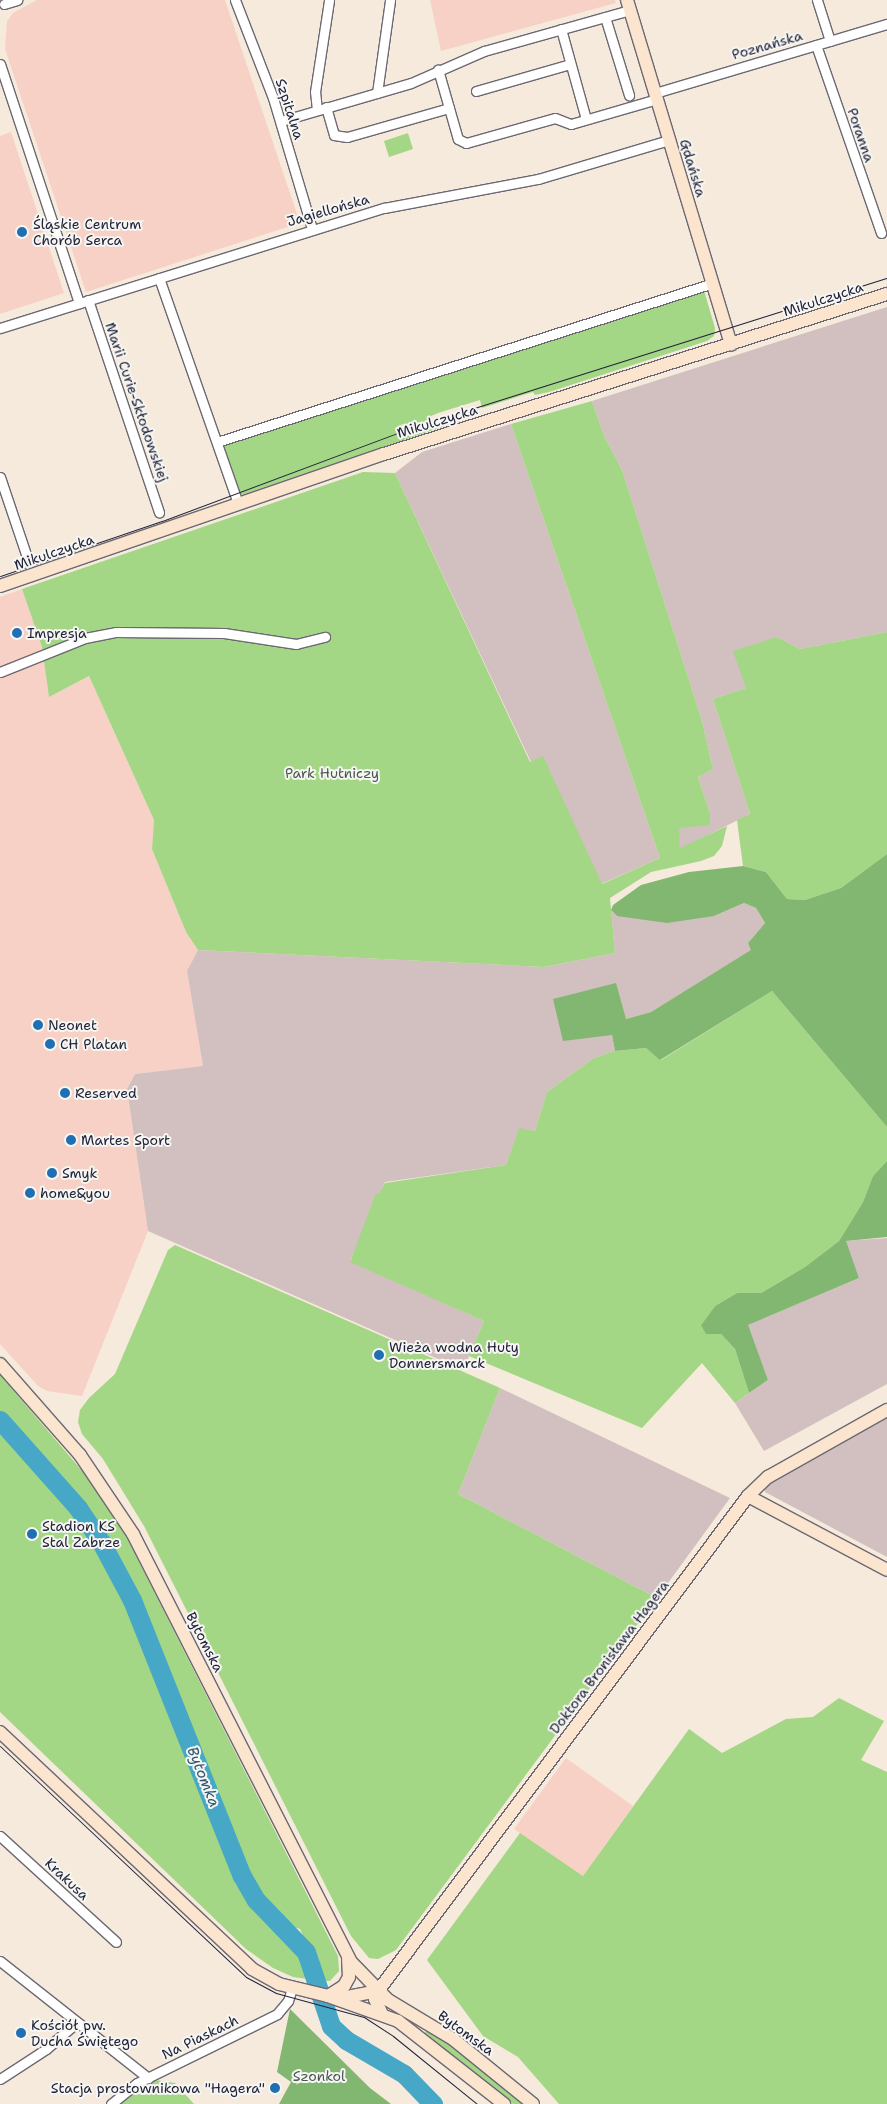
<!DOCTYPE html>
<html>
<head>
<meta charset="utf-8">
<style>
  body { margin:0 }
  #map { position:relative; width:887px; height:2104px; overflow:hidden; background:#f5eadb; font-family:"Shantell Sans",sans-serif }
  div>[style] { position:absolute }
  .built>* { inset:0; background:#f7d1c6 }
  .industrial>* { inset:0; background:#d2bfbf }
  .green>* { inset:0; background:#a3d685 }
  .forest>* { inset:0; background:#82b772 }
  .river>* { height:19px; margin:-9.5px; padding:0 9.5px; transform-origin:9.5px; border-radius:9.5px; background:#46a8c6 }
  .roads { filter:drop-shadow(1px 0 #6c6873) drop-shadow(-1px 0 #6c6873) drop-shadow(0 1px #6c6873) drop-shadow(0 -1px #6c6873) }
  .street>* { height:9px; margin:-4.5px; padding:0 4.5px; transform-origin:4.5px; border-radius:4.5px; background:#fff }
  .secondary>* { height:12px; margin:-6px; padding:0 6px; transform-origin:6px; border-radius:6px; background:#fbe5cf }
  .tram>* { height:1px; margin:-0.5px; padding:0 0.5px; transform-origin:0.5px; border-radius:0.5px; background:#22223b }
  .dots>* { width:14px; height:14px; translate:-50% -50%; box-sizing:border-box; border:2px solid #f6f6f2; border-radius:50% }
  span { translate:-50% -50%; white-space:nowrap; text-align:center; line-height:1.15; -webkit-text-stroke:4px #f6f6f2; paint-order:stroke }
  .street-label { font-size:14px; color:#22223b }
  .poi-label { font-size:14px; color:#22223b }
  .left { translate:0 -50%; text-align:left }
  .right { translate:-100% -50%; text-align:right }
  .park-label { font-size:14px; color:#495851 }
  .water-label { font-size:15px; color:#305873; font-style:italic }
</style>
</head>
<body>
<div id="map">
  <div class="built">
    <div style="clip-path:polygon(37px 0,225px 0,300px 223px,86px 292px,5px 49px,7px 21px,13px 13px)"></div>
    <div style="clip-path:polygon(430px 0,615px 0,616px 3px,441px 51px)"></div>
    <div style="clip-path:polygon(11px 132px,64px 293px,0 314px,0 136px)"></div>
    <div style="clip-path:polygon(22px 589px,42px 647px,49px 697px,89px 676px,154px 820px,152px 849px,186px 932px,198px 950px,187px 971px,203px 1066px,135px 1074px,127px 1089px,148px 1231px,82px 1396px,47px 1391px,38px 1386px,0 1344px,0 597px)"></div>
    <div style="clip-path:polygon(566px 1758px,633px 1806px,583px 1876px,514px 1829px)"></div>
  </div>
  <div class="industrial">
    <div style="clip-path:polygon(887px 307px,887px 632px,800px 649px,777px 637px,746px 688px,713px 699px,750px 814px,680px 849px,678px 828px,710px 813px,698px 777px,713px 769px,702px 721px,622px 470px,604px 436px,592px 401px)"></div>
    <div style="clip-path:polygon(511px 424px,660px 858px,601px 884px,543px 757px,531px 762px,395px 473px,422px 452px)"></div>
    <div style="clip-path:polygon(744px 903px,756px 908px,765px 923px,748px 943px,752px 950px,651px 1012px,626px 1019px,612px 1035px,615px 1051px,594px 1058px,547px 1092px,535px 1131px,519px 1129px,506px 1165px,385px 1182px,350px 1261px,484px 1321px,463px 1370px,148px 1231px,127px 1089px,135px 1074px,203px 1066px,187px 971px,198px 950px,544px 967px,615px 953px,611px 910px,617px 916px,714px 916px)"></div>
    <div style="clip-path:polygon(887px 1238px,887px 1384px,764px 1451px,735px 1403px,768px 1380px,747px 1325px,859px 1278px,845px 1241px)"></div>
    <div style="clip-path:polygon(500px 1388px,730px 1498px,657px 1598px,458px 1494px)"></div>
    <div style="clip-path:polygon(887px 1417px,887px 1557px,765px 1492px,765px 1485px)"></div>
  </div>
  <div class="green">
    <div style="clip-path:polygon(408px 133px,413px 149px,389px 157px,384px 141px)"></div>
    <div style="clip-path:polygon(703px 287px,715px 328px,714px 336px,707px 341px,549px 392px,535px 395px,533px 392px,482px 408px,480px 400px,438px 413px,431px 416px,435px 427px,474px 416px,242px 495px,237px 491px,223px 443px)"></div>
    <div style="clip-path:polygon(592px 401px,604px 436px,622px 470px,702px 721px,713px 769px,698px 777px,710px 813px,710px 825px,679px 828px,680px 848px,727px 826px,722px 846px,714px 856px,701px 861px,651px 872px,610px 898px,615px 953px,544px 967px,198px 950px,186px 932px,152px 849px,154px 820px,89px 676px,49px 697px,42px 647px,22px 589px,363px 472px,395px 473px,530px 762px,543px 756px,602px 884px,660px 858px,511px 424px)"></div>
    <div style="clip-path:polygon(887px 632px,887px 854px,841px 888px,805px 900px,787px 899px,766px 872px,743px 866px,737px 820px,750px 814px,713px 699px,746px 688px,733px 651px,777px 637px,800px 649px)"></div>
    <div style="clip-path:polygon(772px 991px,887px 1127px,887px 1161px,873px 1176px,863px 1202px,839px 1241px,805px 1267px,761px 1293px,737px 1293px,715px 1306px,701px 1325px,721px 1334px,735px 1349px,749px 1393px,735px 1403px,702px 1363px,642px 1428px,469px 1356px,484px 1321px,350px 1262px,376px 1193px,379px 1194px,385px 1183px,506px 1165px,519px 1128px,535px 1131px,547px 1092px,594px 1058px,615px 1051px,646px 1048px,661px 1060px)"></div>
    <div style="clip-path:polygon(175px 1245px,500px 1388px,458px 1494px,657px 1598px,396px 1950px,378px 1959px,369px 1958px,351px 1936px,144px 1526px,103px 1459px,82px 1434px,78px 1422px,80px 1410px,89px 1398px,115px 1374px,168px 1250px)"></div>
    <div style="clip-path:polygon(0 1375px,84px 1473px,127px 1538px,338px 1956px,339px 1971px,330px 1981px,323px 1981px,300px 1929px,284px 1924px,266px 1906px,249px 1880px,150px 1627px,120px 1562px,80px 1503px,0 1414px)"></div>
    <div style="clip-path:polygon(0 1428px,94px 1540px,124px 1596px,235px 1883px,255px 1912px,296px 1944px,307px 1979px,293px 1977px,273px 1968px,246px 1949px,0 1712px)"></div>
    <div style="clip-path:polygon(839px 1698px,884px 1721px,861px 1760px,887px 1772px,887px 2104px,559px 2104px,518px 2057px,483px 2036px,427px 1960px,520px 1833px,583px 1876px,689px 1729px,722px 1753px,786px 1719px,813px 1717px)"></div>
    <div style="clip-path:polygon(427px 2030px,449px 2044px,523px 2104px,513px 2104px,425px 2033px)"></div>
    <div style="clip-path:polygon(142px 2078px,175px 2083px,194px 2104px,112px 2104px)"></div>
  </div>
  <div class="forest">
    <div style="clip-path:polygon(887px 854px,887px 1127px,772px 991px,660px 1060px,646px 1048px,615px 1051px,612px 1035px,563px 1041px,553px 999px,616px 983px,626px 1019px,651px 1012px,751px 950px,748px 943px,765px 923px,756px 908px,744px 903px,714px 916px,667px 923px,617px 916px,611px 910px,613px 905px,641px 885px,689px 872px,743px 866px,766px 872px,787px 899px,805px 900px,841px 888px)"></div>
    <div style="clip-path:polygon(887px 1161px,887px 1237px,846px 1241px,859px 1278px,748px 1325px,768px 1380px,749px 1393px,735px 1349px,721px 1334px,706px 1334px,701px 1325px,715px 1306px,737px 1293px,761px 1293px,805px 1267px,839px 1241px,863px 1202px,873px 1176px)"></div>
    <div style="clip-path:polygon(290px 2009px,370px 2088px,391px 2104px,279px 2104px,291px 2082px,277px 2072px)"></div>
  </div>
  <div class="river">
    <div style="left:0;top:1420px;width:118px;rotate:48.4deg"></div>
    <div style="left:78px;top:1508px;width:41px;rotate:55.9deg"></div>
    <div style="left:101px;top:1542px;width:66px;rotate:61.9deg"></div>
    <div style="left:132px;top:1600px;width:297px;rotate:68.3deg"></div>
    <div style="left:242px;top:1876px;width:28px;rotate:60deg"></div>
    <div style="left:256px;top:1900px;width:72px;rotate:46.1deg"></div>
    <div style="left:306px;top:1952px;width:78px;rotate:71.3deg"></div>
    <div style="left:331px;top:2026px;width:21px;rotate:43deg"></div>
    <div style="left:346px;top:2040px;width:67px;rotate:30.4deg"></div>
    <div style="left:404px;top:2074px;width:42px;rotate:46deg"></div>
  </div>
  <div class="roads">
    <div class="street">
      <div style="left:235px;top:0;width:105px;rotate:68.8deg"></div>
      <div style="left:273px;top:98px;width:137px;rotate:73.4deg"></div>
      <div style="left:817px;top:0;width:43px;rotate:72.4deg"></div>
      <div style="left:4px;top:4px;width:14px;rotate:-17deg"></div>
      <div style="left:605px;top:17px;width:82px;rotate:72.9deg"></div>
      <div style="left:561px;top:29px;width:93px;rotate:74.5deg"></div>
      <div style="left:816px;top:45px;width:199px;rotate:70.9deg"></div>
      <div style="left:0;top:64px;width:252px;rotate:71.7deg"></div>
      <div style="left:476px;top:91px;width:98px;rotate:-16deg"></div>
      <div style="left:377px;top:93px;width:94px;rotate:-82deg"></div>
      <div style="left:655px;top:93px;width:242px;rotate:-16.6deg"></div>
      <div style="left:326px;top:107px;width:29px;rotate:74deg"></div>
      <div style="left:334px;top:135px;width:13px;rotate:9deg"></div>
      <div style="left:347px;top:137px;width:106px;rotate:-15.9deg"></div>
      <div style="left:449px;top:108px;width:40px;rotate:-106deg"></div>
      <div style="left:449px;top:108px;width:32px;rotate:74deg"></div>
      <div style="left:458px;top:139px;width:9px;rotate:27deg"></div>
      <div style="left:466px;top:143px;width:92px;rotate:-15.7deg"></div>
      <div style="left:555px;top:118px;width:17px;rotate:21deg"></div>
      <div style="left:571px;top:124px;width:90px;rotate:-16.2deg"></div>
      <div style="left:317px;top:110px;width:18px;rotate:-96deg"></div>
      <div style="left:315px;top:92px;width:93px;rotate:-81.3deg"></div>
      <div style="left:281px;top:121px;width:135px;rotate:-16.3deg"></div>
      <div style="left:411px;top:83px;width:80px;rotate:-23.7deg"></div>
      <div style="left:484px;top:51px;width:152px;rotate:-15.7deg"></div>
      <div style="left:159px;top:278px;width:239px;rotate:70.7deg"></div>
      <div style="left:88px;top:300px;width:224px;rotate:71.5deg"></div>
      <div style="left:0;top:328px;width:402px;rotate:-17.4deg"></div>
      <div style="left:384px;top:208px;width:157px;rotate:-10.7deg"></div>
      <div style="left:538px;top:179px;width:137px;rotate:-16.6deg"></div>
      <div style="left:217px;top:442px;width:521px;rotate:-17.77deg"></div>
      <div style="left:0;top:477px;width:84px;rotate:71.4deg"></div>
      <div style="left:0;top:672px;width:92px;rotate:-21.8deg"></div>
      <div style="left:85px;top:638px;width:32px;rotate:-11deg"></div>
      <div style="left:116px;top:632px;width:108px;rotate:0.5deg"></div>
      <div style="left:224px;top:633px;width:73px;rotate:8.7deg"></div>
      <div style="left:296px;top:644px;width:30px;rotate:-14deg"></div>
      <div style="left:0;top:1836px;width:157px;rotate:42.4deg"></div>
      <div style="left:0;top:1961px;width:189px;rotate:38.3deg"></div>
      <div style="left:0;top:2079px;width:55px;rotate:-33.1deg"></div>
      <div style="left:46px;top:2049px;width:40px;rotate:-41deg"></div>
      <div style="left:111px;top:2104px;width:33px;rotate:-39deg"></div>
      <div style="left:137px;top:2083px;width:156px;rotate:-26.2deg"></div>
      <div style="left:277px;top:2014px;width:17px;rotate:-50deg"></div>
      <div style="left:288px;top:2001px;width:14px;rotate:-73deg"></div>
    </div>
    <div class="secondary">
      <div style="left:627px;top:0;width:360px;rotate:73.2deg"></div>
      <div style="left:0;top:586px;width:406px;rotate:-19deg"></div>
      <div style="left:384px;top:454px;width:528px;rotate:-17.65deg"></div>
      <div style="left:0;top:1364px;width:121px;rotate:48.7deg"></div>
      <div style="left:80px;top:1455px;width:95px;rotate:56.1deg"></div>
      <div style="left:133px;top:1534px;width:482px;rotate:63deg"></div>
      <div style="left:352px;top:1963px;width:52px;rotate:45.8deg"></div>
      <div style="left:388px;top:2000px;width:76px;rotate:31deg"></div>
      <div style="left:453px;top:2039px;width:103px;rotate:39.1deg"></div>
      <div style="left:748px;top:1496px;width:157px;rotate:28deg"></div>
      <div style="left:0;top:1732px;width:346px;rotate:43.2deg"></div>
      <div style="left:252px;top:1969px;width:31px;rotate:29deg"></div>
      <div style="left:279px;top:1984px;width:50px;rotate:13.8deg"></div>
      <div style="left:328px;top:1996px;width:74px;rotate:19.7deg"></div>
      <div style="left:398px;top:2021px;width:135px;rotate:38.1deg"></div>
      <div style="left:328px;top:1996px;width:19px;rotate:-32deg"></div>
      <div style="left:344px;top:1986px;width:10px;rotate:-61deg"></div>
      <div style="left:349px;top:1977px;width:18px;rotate:-93deg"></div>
      <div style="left:342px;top:1998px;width:37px;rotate:-11deg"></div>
      <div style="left:382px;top:2014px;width:17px;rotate:-115deg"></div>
      <div style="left:375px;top:1999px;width:9px;rotate:-69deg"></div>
      <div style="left:378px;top:1991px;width:618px;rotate:-53.22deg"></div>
      <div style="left:748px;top:1496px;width:28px;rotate:-44deg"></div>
      <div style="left:768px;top:1477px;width:137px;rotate:-29.4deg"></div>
    </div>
  </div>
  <div class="tram">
    <div style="left:0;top:576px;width:171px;rotate:-18.8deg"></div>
    <div style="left:162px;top:521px;width:269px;rotate:-20.5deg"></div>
    <div style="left:414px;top:427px;width:496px;rotate:-17.5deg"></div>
    <div style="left:0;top:1746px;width:337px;rotate:43.2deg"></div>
    <div style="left:246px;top:1977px;width:34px;rotate:28deg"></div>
    <div style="left:276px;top:1993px;width:91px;rotate:15.3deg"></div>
    <div style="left:364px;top:2017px;width:35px;rotate:33deg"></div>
    <div style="left:393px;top:2036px;width:108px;rotate:39deg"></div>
  </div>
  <div class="dots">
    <div style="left:22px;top:232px;background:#1f6fb2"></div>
    <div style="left:17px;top:633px;background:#1f6fb2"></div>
    <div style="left:38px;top:1025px;background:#1f6fb2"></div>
    <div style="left:50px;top:1044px;background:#1f6fb2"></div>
    <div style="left:65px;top:1093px;background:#1f6fb2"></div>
    <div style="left:71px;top:1140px;background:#1f6fb2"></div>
    <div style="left:52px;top:1173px;background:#1f6fb2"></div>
    <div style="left:30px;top:1193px;background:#1f6fb2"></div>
    <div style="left:379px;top:1355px;background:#1f6fb2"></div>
    <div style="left:32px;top:1534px;background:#1f6fb2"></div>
    <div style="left:21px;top:2033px;background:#1f6fb2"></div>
    <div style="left:275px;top:2088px;background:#1f6fb2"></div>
  </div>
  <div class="street-label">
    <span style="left:767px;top:45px;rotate:-16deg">Poznańska</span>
    <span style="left:290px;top:109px;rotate:72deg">Szpitalna</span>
    <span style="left:861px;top:135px;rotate:71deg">Poranna</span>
    <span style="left:693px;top:168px;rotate:73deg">Gdańska</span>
    <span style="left:328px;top:210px;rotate:-16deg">Jagiellońska</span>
    <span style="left:823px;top:299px;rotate:-18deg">Mikulczycka</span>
    <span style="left:137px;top:402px;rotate:71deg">Marii Curie-Skłodowskiej</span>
    <span style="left:437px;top:421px;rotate:-17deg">Mikulczycka</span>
    <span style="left:54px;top:552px;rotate:-19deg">Mikulczycka</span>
    <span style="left:205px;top:1642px;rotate:63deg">Bytomska</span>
    <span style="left:609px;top:1657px;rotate:-53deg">Doktora Bronisława Hagera</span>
    <span style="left:67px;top:1879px;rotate:43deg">Krakusa</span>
    <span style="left:466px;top:2033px;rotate:36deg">Bytomska</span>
    <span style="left:200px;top:2037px;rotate:-26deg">Na Piaskach</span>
  </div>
  <div class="poi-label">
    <span class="left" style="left:33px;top:232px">Śląskie Centrum<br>Chorób Serca</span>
    <span class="left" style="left:27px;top:633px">Impresja</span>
    <span class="left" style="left:48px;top:1025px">Neonet</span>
    <span class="left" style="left:60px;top:1044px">CH Platan</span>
    <span class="left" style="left:75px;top:1093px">Reserved</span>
    <span class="left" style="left:81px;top:1140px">Martes Sport</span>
    <span class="left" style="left:62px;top:1173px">Smyk</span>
    <span class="left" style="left:40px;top:1193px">home&amp;you</span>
    <span class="left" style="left:389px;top:1355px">Wieża wodna Huty<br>Donnersmarck</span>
    <span class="left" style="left:42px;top:1534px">Stadion KS<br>Stal Zabrze</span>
    <span class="left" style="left:31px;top:2033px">Kościół pw.<br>Ducha Świętego</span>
    <span class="right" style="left:265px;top:2088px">Stacja prostownikowa "Hagera"</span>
  </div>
  <div class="park-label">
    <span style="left:332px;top:773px">Park Hutniczy</span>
    <span style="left:319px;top:2076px">Szonkol</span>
  </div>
  <div class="water-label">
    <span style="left:203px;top:1777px;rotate:68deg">Bytomka</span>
  </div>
</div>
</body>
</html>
